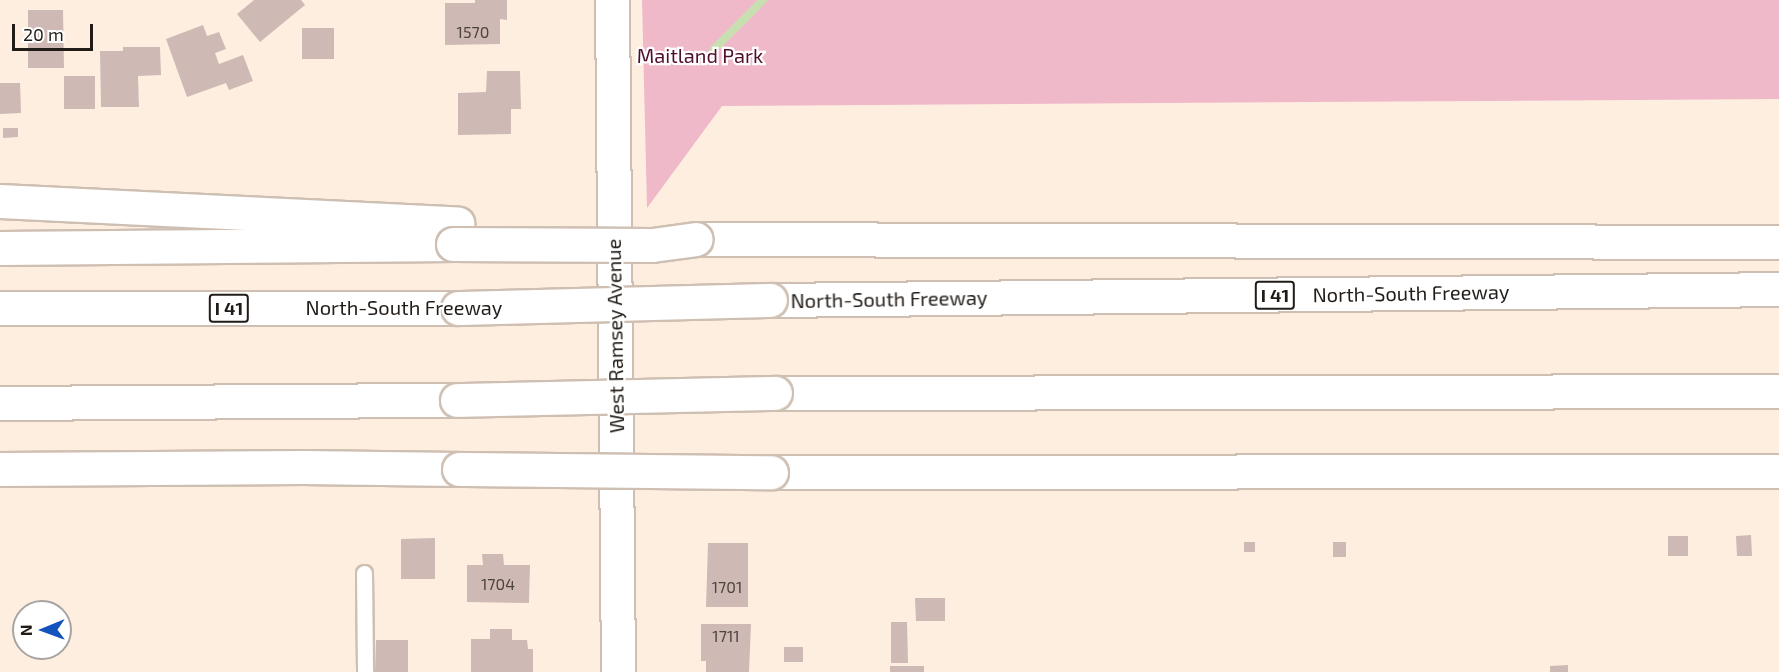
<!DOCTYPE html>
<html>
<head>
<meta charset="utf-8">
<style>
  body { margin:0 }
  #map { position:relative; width:1779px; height:672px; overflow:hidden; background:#feeee0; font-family:"Exo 2",sans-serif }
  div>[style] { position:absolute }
  .green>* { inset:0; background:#efb9ca }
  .stream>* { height:8px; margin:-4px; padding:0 4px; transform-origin:4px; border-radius:4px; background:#c8dfaf }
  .building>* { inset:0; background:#ceb9b5 }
  .roads { filter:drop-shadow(2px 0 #cebfb2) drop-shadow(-2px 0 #cebfb2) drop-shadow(0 2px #cebfb2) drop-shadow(0 -2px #cebfb2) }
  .service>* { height:15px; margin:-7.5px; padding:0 7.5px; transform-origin:7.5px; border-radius:7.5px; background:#fff }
  .tertiary>* { height:33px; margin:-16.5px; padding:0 16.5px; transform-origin:16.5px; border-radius:16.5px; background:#fff }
  .motorway>* { height:33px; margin:-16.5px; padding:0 16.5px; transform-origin:16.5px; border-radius:16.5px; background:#fff }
  .bridges { filter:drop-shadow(2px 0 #cebfb2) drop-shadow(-2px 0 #cebfb2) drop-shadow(0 2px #cebfb2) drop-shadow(0 -2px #cebfb2) }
  .motorway-bridge>* { height:33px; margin:-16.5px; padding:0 16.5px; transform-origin:16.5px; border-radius:16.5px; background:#fff }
  span { translate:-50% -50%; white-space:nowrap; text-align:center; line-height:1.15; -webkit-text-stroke:4.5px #fff; paint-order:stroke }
  .number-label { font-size:16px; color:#4d433f }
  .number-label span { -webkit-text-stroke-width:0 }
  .shield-label span { padding:2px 4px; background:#fff; border:2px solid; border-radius:4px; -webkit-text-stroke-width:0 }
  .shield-label { font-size:18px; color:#221c18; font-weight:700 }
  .park-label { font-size:20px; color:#500f2c }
  .street-label { font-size:20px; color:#221c18 }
  .north { position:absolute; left:12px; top:600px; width:60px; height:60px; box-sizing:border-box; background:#fff; border:2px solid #a7a4a3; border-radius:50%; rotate:269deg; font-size:16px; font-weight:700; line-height:24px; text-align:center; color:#221c18 }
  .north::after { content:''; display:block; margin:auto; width:21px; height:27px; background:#1253be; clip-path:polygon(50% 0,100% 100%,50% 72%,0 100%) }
  .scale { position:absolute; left:12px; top:24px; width:81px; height:27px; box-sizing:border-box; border:3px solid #221c18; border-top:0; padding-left:8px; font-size:18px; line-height:21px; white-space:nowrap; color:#221c18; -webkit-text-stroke:4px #fff; paint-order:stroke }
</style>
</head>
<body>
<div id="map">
  <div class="green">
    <div style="clip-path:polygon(642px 0,1779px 0,1779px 99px,722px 106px,647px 208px)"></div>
  </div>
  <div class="stream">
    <div style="left:713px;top:50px;width:71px;rotate:-45deg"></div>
  </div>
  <div class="building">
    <div style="clip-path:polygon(254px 0,301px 0,305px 5px,260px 42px,237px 14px)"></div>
    <div style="clip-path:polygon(475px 0,507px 0,507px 20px,500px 19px,500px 44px,445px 45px,445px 3px,475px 3px)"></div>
    <div style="clip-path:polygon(28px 10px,63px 10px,64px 68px,28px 68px)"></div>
    <div style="clip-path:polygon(203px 25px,207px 36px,219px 32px,226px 49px,215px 53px,219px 64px,243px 55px,253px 81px,229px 90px,226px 83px,187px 97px,166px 39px)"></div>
    <div style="clip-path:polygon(302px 28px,334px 28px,334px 59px,302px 59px)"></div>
    <div style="clip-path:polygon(123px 47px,160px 47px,161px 75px,138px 76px,139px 107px,101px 107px,100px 51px,123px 51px)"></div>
    <div style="clip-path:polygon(487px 71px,520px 71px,521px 109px,511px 109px,511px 134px,458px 135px,458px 93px,486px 92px)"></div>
    <div style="clip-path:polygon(64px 76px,95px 76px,95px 109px,64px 109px)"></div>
    <div style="clip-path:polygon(0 83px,20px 83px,21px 113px,0 114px)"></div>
    <div style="clip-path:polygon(3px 128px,18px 128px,18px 137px,3px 138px)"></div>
    <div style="clip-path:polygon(1751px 535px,1752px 556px,1737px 556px,1736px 536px)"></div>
    <div style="clip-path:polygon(1668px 536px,1688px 536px,1688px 556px,1668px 556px)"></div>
    <div style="clip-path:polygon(435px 538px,435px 579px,401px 579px,401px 539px)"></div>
    <div style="clip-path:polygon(1244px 542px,1255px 542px,1255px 552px,1244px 552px)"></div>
    <div style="clip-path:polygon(1333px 542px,1346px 542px,1346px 557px,1333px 557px)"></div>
    <div style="clip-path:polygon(708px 543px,748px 543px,748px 607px,706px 607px)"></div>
    <div style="clip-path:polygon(482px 554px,503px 554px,504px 565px,530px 565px,529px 603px,467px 602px,467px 565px,483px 565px)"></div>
    <div style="clip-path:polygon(915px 598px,945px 598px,945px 621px,916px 621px)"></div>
    <div style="clip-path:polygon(891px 622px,907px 622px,908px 663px,891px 663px)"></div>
    <div style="clip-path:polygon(701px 624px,751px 624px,749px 672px,706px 672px,706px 661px,701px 661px)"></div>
    <div style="clip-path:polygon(490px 629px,512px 629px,512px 640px,527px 640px,528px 649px,533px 649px,533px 672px,471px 672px,471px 639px,490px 639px)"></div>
    <div style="clip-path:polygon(376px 640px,408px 640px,408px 672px,375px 672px)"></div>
    <div style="clip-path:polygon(784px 647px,803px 647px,803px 662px,784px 662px)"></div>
    <div style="clip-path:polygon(1568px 665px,1568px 672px,1550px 672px,1550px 666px)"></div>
    <div style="clip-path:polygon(890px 666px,924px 666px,924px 672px,890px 672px)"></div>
  </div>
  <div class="roads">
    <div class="service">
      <div style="left:364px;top:573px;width:99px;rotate:89.4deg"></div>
    </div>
    <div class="tertiary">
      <div style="left:612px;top:0;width:672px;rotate:89.49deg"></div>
    </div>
    <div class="motorway">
      <div style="left:0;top:201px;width:458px;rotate:2.8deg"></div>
      <div style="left:696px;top:239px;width:1083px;rotate:0.16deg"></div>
      <div style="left:0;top:248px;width:453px;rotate:-0.5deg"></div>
      <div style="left:770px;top:300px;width:1009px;rotate:-0.62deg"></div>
      <div style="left:0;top:308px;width:458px"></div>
      <div style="left:775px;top:393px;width:1004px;rotate:-0.11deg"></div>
      <div style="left:0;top:403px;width:457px;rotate:-0.4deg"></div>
      <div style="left:0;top:469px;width:303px;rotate:-0.4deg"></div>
      <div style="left:303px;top:467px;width:156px;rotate:0.7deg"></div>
      <div style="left:771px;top:472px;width:1008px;rotate:-0.06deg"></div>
    </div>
  </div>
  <div class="bridges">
    <div class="motorway-bridge">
      <div style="left:453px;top:244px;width:199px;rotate:0.3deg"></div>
      <div style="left:652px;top:245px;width:44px;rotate:-7.8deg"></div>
      <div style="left:458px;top:308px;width:312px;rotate:-1.5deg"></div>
      <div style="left:457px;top:400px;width:318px;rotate:-1.3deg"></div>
      <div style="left:459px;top:469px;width:312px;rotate:0.6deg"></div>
    </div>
  </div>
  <div class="number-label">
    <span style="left:473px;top:32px">1570</span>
    <span style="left:498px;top:584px">1704</span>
    <span style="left:727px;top:587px">1701</span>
    <span style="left:726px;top:636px">1711</span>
  </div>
  <div class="shield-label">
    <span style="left:1275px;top:295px">I 41</span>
    <span style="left:229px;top:308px">I 41</span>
  </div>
  <div class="park-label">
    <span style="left:700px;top:55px">Maitland Park</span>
  </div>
  <div class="street-label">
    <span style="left:1411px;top:293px;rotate:-1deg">North-South Freeway</span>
    <span style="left:889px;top:299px;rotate:-1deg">North-South Freeway</span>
    <span style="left:404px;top:307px">North-South Freeway</span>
    <span style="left:615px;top:336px;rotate:-91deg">West Ramsey Avenue</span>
  </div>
  <div class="north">N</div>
  <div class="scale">20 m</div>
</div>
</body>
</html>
